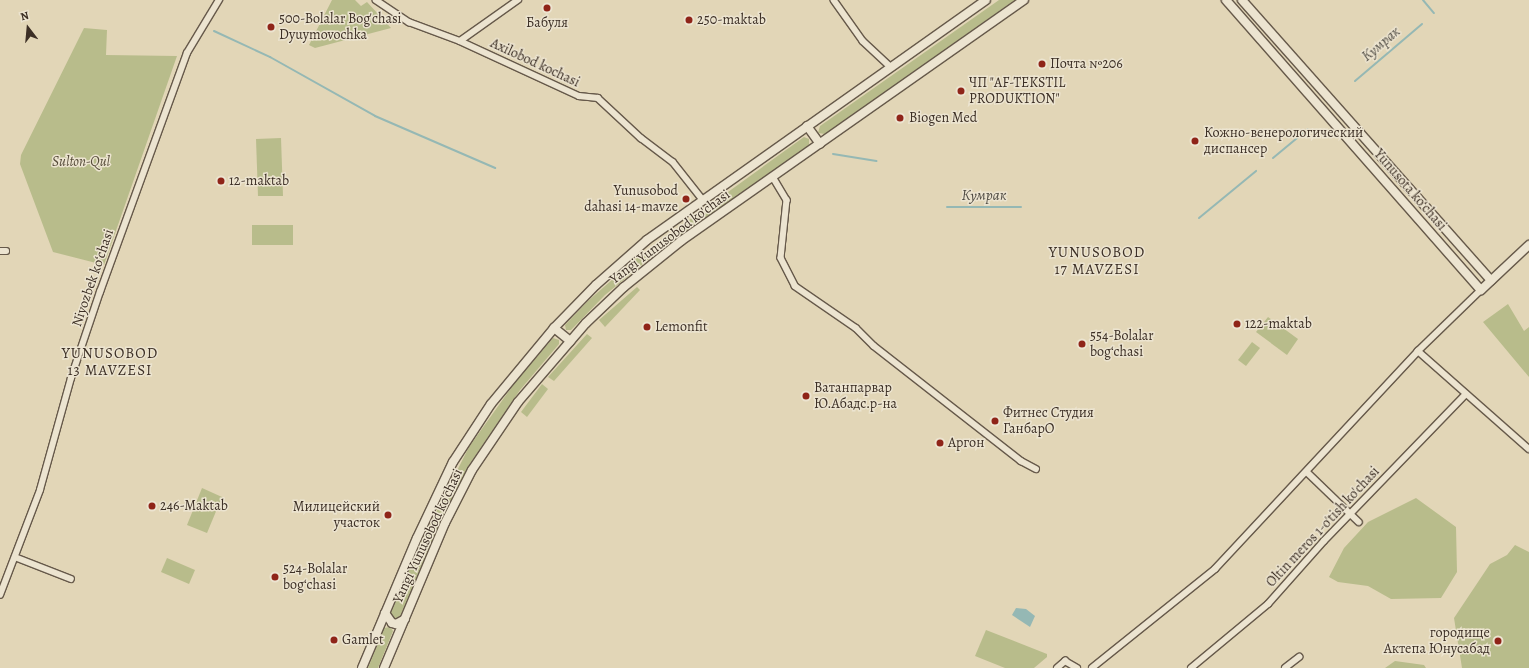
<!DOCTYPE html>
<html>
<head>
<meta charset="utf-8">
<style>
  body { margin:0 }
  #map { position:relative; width:1529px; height:668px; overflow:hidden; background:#e2d6b7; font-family:Alegreya,serif }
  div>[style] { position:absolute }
  .green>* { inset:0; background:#b8bc8b }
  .water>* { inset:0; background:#95b8b4 }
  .stream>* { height:2px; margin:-1px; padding:0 1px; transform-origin:1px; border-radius:1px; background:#95b8b4 }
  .roads { filter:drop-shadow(1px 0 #66594a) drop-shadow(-1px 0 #66594a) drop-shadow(0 1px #66594a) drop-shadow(0 -1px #66594a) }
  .street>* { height:5.5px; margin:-2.75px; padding:0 2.75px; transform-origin:2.75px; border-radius:2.75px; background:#ece4d0 }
  .secondary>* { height:8px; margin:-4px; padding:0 4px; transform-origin:4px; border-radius:4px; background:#ece4d0 }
  .dots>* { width:11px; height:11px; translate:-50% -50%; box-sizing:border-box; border:2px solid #ece4d0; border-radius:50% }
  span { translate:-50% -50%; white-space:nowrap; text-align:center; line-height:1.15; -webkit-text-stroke:3px #ece4d0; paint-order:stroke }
  .poi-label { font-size:14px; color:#3c2f25 }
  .left { translate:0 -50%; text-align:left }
  .right { translate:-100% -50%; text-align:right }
  .street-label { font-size:14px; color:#3c2f25 }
  .park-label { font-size:14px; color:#554b39; font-style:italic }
  .water-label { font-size:15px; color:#4e4a42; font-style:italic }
  .neighbourhood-label { font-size:15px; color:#3c2f25; letter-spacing:1px }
  .north { position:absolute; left:8px; top:8px; width:40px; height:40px; -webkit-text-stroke:3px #ece4d0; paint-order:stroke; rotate:344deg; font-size:11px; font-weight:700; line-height:16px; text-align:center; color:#3c2f25 }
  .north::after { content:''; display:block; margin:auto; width:14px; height:18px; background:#3c2f25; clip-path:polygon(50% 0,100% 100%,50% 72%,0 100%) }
</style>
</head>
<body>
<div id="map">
  <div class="green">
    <div style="clip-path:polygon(332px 0,355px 0,361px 6px,367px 2px,391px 28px,315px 48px,309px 45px)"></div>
    <div style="clip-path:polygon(999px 0,1015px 0,825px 134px,818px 133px,820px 126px)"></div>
    <div style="clip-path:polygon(84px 28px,107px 30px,106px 55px,177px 56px,104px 265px,53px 252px,20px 164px,21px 155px)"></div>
    <div style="clip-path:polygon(804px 137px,809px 139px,809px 145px,655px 254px,605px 295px,571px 330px,566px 330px,565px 325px,588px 301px,638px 257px)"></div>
    <div style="clip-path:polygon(281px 138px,283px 196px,258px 196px,256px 139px)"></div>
    <div style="clip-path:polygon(252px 225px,293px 225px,293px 245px,252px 245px)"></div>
    <div style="clip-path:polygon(637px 287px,640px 290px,605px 327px,599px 320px)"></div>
    <div style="clip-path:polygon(1508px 304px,1524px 331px,1529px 327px,1529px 377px,1483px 322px)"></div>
    <div style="clip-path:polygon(1268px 317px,1298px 339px,1287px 355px,1256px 332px)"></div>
    <div style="clip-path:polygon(587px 334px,592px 338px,554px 381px,548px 377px)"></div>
    <div style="clip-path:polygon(553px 338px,559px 340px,559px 344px,520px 390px,469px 465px,441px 519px,399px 619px,394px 619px,390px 615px,420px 544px,469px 447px,514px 384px)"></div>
    <div style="clip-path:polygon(1252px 342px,1260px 348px,1246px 366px,1238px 360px)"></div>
    <div style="clip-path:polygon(542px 384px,548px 389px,527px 417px,521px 412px)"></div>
    <div style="clip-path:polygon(202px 488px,222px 497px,207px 533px,187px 525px)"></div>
    <div style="clip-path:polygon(1416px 498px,1456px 527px,1457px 572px,1441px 598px,1391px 599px,1368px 586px,1338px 582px,1329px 577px,1344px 548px,1368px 522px)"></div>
    <div style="clip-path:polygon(1515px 545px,1529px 552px,1529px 668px,1462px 668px,1454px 618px,1490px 564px,1507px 555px)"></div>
    <div style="clip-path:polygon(167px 558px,195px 570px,189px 584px,161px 572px)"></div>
    <div style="clip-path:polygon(390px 627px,393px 631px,378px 668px,368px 668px,384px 628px)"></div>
    <div style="clip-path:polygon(986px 630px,1047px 654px,1047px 657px,1034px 668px,1005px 668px,975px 656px)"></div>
    <div style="clip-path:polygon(1395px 661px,1424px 665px,1426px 668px,1385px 668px)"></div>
  </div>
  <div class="water">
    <div style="clip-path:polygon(1016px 608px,1026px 609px,1035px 616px,1030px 627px,1012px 615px)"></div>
  </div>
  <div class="stream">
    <div style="left:1423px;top:0;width:17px;rotate:50deg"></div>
    <div style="left:214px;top:31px;width:62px;rotate:24.9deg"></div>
    <div style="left:270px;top:57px;width:120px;rotate:29.3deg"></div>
    <div style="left:375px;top:116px;width:131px;rotate:23.4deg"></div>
    <div style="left:1355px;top:81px;width:88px;rotate:-40.4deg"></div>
    <div style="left:833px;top:154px;width:44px;rotate:9.2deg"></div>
    <div style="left:1273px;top:158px;width:45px;rotate:-39.6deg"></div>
    <div style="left:947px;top:207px;width:74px"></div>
    <div style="left:1199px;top:218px;width:74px;rotate:-39.5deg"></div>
  </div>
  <div class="roads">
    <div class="street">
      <div style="left:376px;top:0;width:40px;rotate:34deg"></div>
      <div style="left:409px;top:22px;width:54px;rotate:20.4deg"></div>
      <div style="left:460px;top:41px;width:131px;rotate:24.8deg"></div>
      <div style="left:579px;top:96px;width:19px;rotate:6deg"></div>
      <div style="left:598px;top:98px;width:59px;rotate:42.9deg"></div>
      <div style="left:641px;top:138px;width:40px;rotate:37deg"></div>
      <div style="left:673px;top:162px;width:48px;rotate:51.7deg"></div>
      <div style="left:834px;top:0;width:50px;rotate:54.7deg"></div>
      <div style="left:863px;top:41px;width:38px;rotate:43deg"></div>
      <div style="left:460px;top:41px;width:71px;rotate:-35.3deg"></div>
      <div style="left:773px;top:177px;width:27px;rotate:59deg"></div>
      <div style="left:787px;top:200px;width:58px;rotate:95.9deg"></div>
      <div style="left:781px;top:258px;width:31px;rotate:63deg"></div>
      <div style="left:795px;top:286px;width:74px;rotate:34.5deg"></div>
      <div style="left:856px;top:328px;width:25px;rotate:45deg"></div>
      <div style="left:874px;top:346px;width:187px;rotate:38deg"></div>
      <div style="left:1021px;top:461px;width:17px;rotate:28deg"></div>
      <div style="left:0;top:251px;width:6px"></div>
      <div style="left:1418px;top:351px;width:148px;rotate:41.4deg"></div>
      <div style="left:1307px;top:472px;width:72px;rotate:43.9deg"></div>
      <div style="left:15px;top:557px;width:60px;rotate:21.4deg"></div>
      <div style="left:0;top:595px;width:112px;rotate:-69.1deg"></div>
      <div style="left:40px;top:490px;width:116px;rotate:-74.5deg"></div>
      <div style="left:71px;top:378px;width:91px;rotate:-71.4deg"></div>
      <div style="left:100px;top:292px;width:254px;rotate:-70deg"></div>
      <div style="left:187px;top:53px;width:62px;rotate:-58.9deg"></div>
      <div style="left:1057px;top:668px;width:11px;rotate:-41deg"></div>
      <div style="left:1065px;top:661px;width:14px;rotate:30deg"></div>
      <div style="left:1092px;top:668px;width:158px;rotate:-38.8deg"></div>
      <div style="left:1215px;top:569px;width:298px;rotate:-47deg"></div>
      <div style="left:1418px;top:351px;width:88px;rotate:-44.1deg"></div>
      <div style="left:1191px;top:668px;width:100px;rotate:-39.7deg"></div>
      <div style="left:1268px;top:604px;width:84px;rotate:-48.4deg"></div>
      <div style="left:1324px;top:541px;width:204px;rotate:-46deg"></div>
      <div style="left:1285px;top:668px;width:18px;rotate:-38deg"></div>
    </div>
    <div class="secondary">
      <div style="left:1226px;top:0;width:386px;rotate:48.7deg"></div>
      <div style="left:1481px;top:290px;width:66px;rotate:-43.2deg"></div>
      <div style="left:1242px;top:0;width:375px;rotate:48.4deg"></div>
      <div style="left:807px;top:126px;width:22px;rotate:54deg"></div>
      <div style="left:554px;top:328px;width:21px;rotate:39deg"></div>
      <div style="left:385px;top:613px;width:12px;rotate:55deg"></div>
      <div style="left:392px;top:623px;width:4px;rotate:14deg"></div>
      <div style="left:396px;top:624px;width:10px;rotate:-29deg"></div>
      <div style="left:362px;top:668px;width:141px;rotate:-67.1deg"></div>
      <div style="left:417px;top:538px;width:84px;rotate:-64.7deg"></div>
      <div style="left:453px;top:462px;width:69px;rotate:-56.8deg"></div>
      <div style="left:491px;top:404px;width:99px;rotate:-50.3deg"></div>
      <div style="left:554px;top:328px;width:60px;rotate:-45.7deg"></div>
      <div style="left:596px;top:285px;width:68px;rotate:-41.4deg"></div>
      <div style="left:647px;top:240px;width:415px;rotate:-35.3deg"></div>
      <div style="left:384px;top:668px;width:157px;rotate:-67.2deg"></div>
      <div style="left:445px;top:523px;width:59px;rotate:-63deg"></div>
      <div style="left:472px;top:470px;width:82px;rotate:-55.9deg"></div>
      <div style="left:518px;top:402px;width:104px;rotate:-49.3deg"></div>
      <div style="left:586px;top:323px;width:52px;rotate:-43.5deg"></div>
      <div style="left:624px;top:287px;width:73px;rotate:-38.9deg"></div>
      <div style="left:681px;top:241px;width:419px;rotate:-35.1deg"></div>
    </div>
  </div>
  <div class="dots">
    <div style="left:547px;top:8px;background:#8f2418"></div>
    <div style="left:689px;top:20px;background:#8f2418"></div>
    <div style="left:271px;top:27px;background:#8f2418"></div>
    <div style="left:1042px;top:64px;background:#8f2418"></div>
    <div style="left:961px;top:91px;background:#8f2418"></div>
    <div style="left:900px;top:118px;background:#8f2418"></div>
    <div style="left:1195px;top:141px;background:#8f2418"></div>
    <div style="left:221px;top:181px;background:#8f2418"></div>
    <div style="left:686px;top:199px;background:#8f2418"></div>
    <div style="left:1237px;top:324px;background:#8f2418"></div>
    <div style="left:647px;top:327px;background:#8f2418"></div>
    <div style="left:1082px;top:344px;background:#8f2418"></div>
    <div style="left:806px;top:396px;background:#8f2418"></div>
    <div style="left:995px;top:421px;background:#8f2418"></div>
    <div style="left:940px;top:443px;background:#8f2418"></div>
    <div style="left:152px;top:506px;background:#8f2418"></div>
    <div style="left:388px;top:515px;background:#8f2418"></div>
    <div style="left:275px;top:577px;background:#8f2418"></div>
    <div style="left:334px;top:640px;background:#8f2418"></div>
    <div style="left:1498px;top:641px;background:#8f2418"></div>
  </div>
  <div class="poi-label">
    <span class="left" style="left:279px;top:27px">500-Bolalar Bog'chasi<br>Dyuymovochka</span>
    <span class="left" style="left:697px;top:20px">250-maktab</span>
    <span style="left:547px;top:23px">Бабуля</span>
    <span class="left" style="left:1050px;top:64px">Почта №206</span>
    <span class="left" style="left:969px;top:91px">ЧП "AF-TEKSTIL<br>PRODUKTION"</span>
    <span class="left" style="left:909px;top:118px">Biogen Med</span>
    <span class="left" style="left:1204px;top:141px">Кожно-венерологический<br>диспансер</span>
    <span class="left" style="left:229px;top:181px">12-maktab</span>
    <span class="right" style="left:678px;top:199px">Yunusobod<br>dahasi 14-mavze</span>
    <span class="left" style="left:1245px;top:324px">122-maktab</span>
    <span class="left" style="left:655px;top:327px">Lemonfit</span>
    <span class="left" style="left:1090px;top:344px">554-Bolalar<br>bogʻchasi</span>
    <span class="left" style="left:814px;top:396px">Ватанпарвар<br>Ю.Абадс.р-на</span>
    <span class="left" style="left:1003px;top:421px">Фитнес Студия<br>ГанбарО</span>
    <span class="left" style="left:948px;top:443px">Аргон</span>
    <span class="left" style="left:160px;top:506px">246-Maktab</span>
    <span class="right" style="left:380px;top:515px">Милицейский<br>участок</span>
    <span class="left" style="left:283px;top:577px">524-Bolalar<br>bogʻchasi</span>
    <span class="right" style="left:1490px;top:641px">городище<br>Актепа Юнусабад</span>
    <span class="left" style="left:342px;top:640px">Gamlet</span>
  </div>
  <div class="street-label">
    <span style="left:535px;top:63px;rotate:25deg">Axilobod kochasi</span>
    <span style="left:1410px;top:190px;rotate:49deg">Yunusota koʻchasi</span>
    <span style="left:670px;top:237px;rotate:-37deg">Yangi Yunusobod ko'chasi</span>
    <span style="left:93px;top:278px;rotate:-71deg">Niyozbek koʻchasi</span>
    <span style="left:1323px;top:527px;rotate:-47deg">Oltin meros 1-o'tish ko'chasi</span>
    <span style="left:428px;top:536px;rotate:-65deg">Yangi Yunusobod ko'chasi</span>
  </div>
  <div class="park-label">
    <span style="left:81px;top:162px">Sulton-Qul</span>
  </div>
  <div class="water-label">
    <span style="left:1381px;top:44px;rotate:-40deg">Кумрак</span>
    <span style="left:984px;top:196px">Кумрак</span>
  </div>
  <div class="neighbourhood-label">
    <span style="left:1097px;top:261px">YUNUSOBOD<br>17 MAVZESI</span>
    <span style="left:110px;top:362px">YUNUSOBOD<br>13 MAVZESI</span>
  </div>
  <div class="north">N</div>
</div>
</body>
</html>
